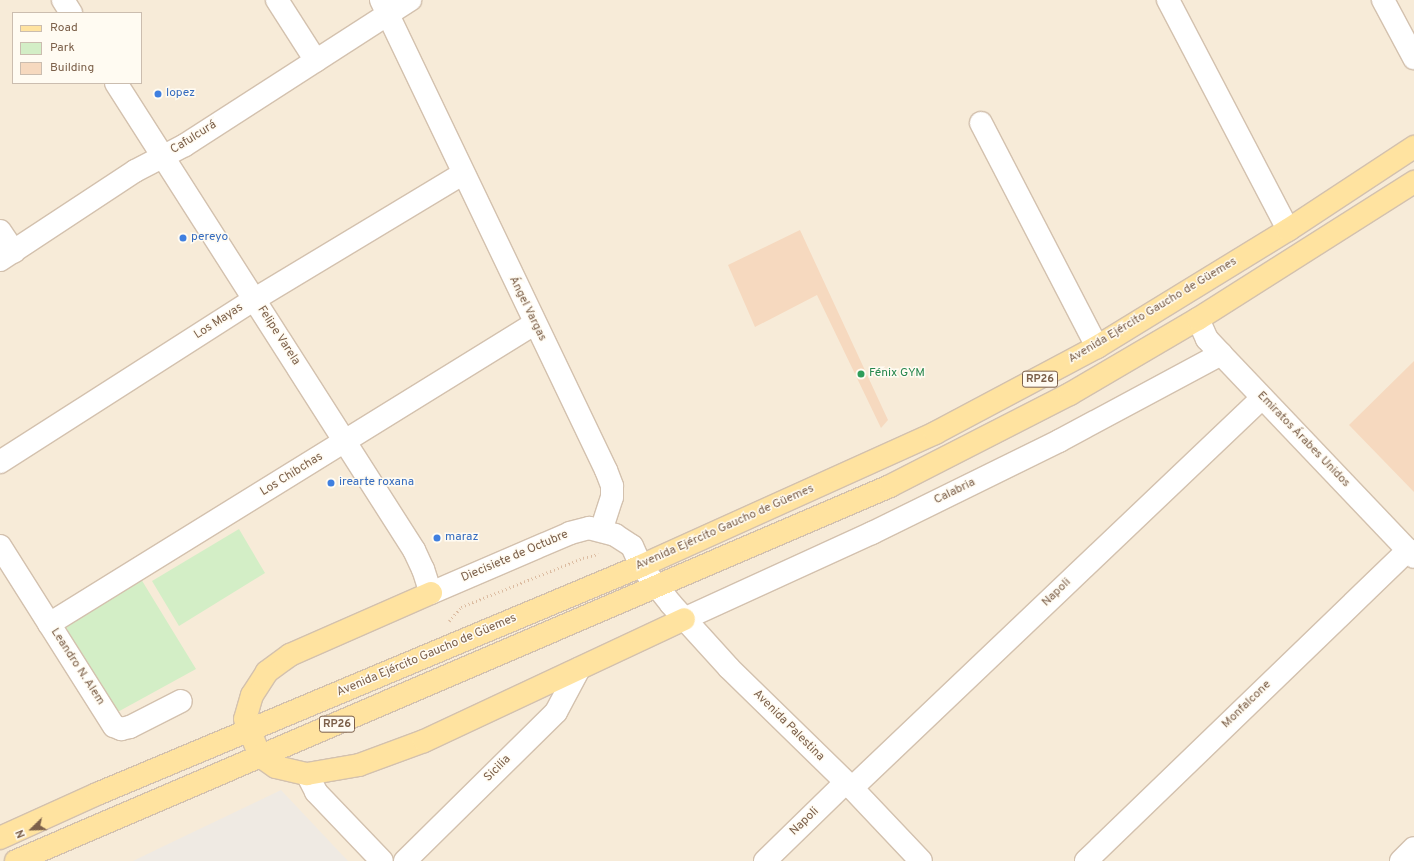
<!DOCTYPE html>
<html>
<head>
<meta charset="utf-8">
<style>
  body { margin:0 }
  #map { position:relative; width:1414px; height:861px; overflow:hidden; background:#fef8ea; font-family:Overpass,sans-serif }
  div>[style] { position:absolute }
  .residential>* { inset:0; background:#f7ebd8 }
  .industrial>* { inset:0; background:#efeae3 }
  .green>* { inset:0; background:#d3eec6 }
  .building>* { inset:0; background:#f6d9bf }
  .path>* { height:2.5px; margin-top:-1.25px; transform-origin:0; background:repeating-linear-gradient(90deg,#dcbca1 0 1px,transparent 0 4px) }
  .roads { filter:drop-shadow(1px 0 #d3c1ae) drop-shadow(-1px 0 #d3c1ae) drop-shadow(0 1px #d3c1ae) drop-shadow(0 -1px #d3c1ae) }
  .street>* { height:22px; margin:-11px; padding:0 11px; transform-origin:11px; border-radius:11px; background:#fff }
  .secondary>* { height:22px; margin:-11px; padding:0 11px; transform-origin:11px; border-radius:11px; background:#fff }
  .primary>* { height:22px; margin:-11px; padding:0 11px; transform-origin:11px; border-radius:11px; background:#ffe3a0 }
  .dots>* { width:11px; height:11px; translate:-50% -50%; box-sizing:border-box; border:2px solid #fffbf2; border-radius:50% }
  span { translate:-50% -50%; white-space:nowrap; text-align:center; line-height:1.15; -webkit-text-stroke:3px #fffbf2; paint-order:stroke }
  .shield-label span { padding:1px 3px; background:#fffbf2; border:1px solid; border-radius:3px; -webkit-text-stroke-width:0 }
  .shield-label { font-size:11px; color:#7c604a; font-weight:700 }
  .shop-label { font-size:12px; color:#366cbe }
  .left { translate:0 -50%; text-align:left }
  .street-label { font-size:12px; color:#7c604a }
  .leisure-label { font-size:12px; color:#27864d }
  .legend { position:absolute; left:12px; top:12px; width:130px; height:72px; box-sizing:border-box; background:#fffbf2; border:1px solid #cbbdaf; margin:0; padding:5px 7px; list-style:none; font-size:12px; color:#7c604a }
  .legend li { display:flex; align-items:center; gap:8px; height:20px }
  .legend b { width:20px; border:1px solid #cbbdaf }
  .north { position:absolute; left:12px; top:809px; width:40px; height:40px; -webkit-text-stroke:3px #fffbf2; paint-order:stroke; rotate:247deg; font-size:11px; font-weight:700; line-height:16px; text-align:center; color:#7c604a }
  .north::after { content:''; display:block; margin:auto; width:14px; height:18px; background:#7c604a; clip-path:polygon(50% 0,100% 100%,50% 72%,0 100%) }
</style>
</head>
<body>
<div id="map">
  <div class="residential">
    <div style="clip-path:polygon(evenodd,0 0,1414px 0,1414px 861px,0 861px,0 0,13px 13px,141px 13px,141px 83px,13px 83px,13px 13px)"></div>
  </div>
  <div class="industrial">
    <div style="clip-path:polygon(281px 790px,348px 861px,133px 861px,164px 846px)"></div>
  </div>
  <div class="green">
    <div style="clip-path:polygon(239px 529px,265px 573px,179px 626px,152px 581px)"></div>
    <div style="clip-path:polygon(141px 579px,196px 669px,114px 714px,58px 625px)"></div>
  </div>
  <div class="building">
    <div style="clip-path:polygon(800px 230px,888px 420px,881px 428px,817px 295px,755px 327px,728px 265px)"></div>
    <div style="clip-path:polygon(1414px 361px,1414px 492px,1349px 425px)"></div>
  </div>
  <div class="path">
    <div style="left:449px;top:621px;width:18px;rotate:-49deg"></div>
    <div style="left:461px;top:607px;width:131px;rotate:-21.9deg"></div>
    <div style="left:583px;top:558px;width:16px;rotate:-15deg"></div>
  </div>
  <div class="roads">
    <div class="street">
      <div style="left:277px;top:0;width:72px;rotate:57.4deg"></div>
      <div style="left:381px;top:0;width:521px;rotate:64.42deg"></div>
      <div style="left:606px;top:470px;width:17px;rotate:69deg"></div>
      <div style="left:612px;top:486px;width:11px;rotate:90deg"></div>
      <div style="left:612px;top:497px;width:35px;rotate:108deg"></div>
      <div style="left:1168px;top:0;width:259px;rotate:62.4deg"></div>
      <div style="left:1383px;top:0;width:66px;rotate:61.9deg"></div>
      <div style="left:981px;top:123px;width:252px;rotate:62.6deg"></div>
      <div style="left:0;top:231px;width:25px;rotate:56deg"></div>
      <div style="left:0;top:260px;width:162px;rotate:-33.4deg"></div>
      <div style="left:135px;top:171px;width:56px;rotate:-27.5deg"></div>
      <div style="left:185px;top:145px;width:268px;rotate:-32.8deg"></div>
      <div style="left:1198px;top:319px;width:22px;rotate:66deg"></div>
      <div style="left:1207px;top:339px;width:21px;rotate:47deg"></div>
      <div style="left:1221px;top:354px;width:280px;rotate:46.4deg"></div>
      <div style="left:0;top:462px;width:303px;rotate:-32.6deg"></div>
      <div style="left:255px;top:299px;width:242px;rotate:-31.1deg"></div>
      <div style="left:0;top:546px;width:213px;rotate:57.7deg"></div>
      <div style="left:114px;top:726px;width:8px;rotate:23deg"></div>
      <div style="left:121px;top:729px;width:9px;rotate:-13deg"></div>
      <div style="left:130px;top:727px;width:57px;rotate:-27deg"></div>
      <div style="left:684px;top:619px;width:207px;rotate:-24.6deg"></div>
      <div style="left:872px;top:533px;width:208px;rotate:-26.2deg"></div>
      <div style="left:1059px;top:441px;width:184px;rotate:-28.2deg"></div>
      <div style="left:49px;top:624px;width:570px;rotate:-31.74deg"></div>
      <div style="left:307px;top:774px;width:20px;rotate:63deg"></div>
      <div style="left:316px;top:792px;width:95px;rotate:46.3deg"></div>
      <div style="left:852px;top:788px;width:566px;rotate:-43.57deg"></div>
      <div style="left:405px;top:861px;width:212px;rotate:-44.6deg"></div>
      <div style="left:556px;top:712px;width:49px;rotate:-61.9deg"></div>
      <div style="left:765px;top:861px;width:112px;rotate:-44.3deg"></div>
      <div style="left:1086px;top:861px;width:448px;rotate:-44deg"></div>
      <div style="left:1401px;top:861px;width:18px;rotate:-45deg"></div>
    </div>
    <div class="secondary">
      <div style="left:63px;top:0;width:15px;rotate:58deg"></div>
      <div style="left:116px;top:83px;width:554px;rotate:57.46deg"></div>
      <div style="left:414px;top:550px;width:21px;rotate:65deg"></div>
      <div style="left:423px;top:569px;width:25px;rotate:72deg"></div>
      <div style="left:431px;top:593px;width:151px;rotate:-23.3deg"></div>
      <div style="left:570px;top:533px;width:20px;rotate:-15deg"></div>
      <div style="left:589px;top:528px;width:27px;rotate:15deg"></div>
      <div style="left:615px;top:535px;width:20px;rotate:33deg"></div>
      <div style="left:632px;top:546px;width:22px;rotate:66deg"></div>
      <div style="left:641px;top:566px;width:48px;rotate:51.7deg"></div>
      <div style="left:671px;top:604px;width:86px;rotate:47.8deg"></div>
      <div style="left:729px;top:668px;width:172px;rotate:44.3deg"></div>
      <div style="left:852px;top:788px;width:100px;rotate:46.6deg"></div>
    </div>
    <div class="primary">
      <div style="left:431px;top:593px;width:154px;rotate:156.3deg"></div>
      <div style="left:290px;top:655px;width:29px;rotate:144deg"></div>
      <div style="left:267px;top:672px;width:27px;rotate:123deg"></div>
      <div style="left:252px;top:695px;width:25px;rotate:106deg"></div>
      <div style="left:245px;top:719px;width:40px;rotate:68deg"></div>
      <div style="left:260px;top:756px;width:19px;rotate:35deg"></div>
      <div style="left:276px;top:767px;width:32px;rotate:13deg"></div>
      <div style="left:307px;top:774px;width:53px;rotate:-9.8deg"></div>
      <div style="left:359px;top:765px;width:69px;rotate:-20.3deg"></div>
      <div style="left:424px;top:741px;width:287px;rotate:-25.1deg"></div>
      <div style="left:0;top:838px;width:107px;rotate:-24.4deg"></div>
      <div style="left:97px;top:794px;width:590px;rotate:-22.74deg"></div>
      <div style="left:641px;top:566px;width:323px;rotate:-24.3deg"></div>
      <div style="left:935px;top:433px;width:183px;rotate:-28deg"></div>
      <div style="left:1097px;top:347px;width:224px;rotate:-31.5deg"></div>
      <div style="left:1288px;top:230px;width:151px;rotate:-33.4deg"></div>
      <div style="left:16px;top:861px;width:951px;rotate:-23.22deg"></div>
      <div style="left:890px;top:486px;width:202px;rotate:-27.1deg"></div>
      <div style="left:1070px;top:394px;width:148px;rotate:-30.4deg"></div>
      <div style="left:1198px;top:319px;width:256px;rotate:-32.4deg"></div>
    </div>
  </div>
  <div class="dots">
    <div style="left:158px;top:94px;background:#3f7fe0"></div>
    <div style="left:183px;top:238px;background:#3f7fe0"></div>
    <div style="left:861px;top:374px;background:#2e9e5b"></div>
    <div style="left:331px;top:483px;background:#3f7fe0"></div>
    <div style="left:437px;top:538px;background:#3f7fe0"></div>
  </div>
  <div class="shield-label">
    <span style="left:1040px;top:379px">RP26</span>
    <span style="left:337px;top:724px">RP26</span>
  </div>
  <div class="shop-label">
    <span class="left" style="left:166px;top:94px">lopez</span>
    <span class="left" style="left:191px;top:238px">pereyo</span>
    <span class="left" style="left:339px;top:483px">irearte roxana</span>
    <span class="left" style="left:445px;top:538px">maraz</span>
  </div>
  <div class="street-label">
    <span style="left:194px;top:138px;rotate:-32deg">Cafulcurá</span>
    <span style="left:527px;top:309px;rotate:64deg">Ángel Vargas</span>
    <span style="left:1153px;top:311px;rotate:-31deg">Avenida Ejército Gaucho de Güemes</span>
    <span style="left:219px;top:322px;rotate:-33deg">Los Mayas</span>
    <span style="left:278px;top:336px;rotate:57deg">Felipe Varela</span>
    <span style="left:1303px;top:440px;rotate:46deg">Emiratos Árabes Unidos</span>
    <span style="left:292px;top:475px;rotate:-32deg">Los Chibchas</span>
    <span style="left:955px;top:492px;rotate:-26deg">Calabria</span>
    <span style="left:725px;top:528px;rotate:-24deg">Avenida Ejército Gaucho de Güemes</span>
    <span style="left:515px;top:557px;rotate:-23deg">Diecisiete de Octubre</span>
    <span style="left:1057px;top:593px;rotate:-44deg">Napoli</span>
    <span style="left:427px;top:656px;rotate:-23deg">Avenida Ejército Gaucho de Güemes</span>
    <span style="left:77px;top:667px;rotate:57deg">Leandro N. Alem</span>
    <span style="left:1247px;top:705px;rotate:-44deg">Monfalcone</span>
    <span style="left:788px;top:726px;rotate:45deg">Avenida Palestina</span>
    <span style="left:498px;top:769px;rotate:-45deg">Sicilia</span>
    <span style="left:805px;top:822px;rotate:-44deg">Napoli</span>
  </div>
  <div class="leisure-label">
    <span class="left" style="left:869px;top:374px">Fénix GYM</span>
  </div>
  <ul class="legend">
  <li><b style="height:5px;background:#ffe3a0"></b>Road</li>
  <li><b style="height:11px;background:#d3eec6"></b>Park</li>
  <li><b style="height:11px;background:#f6d9bf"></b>Building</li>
  </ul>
  <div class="north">N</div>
</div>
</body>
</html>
